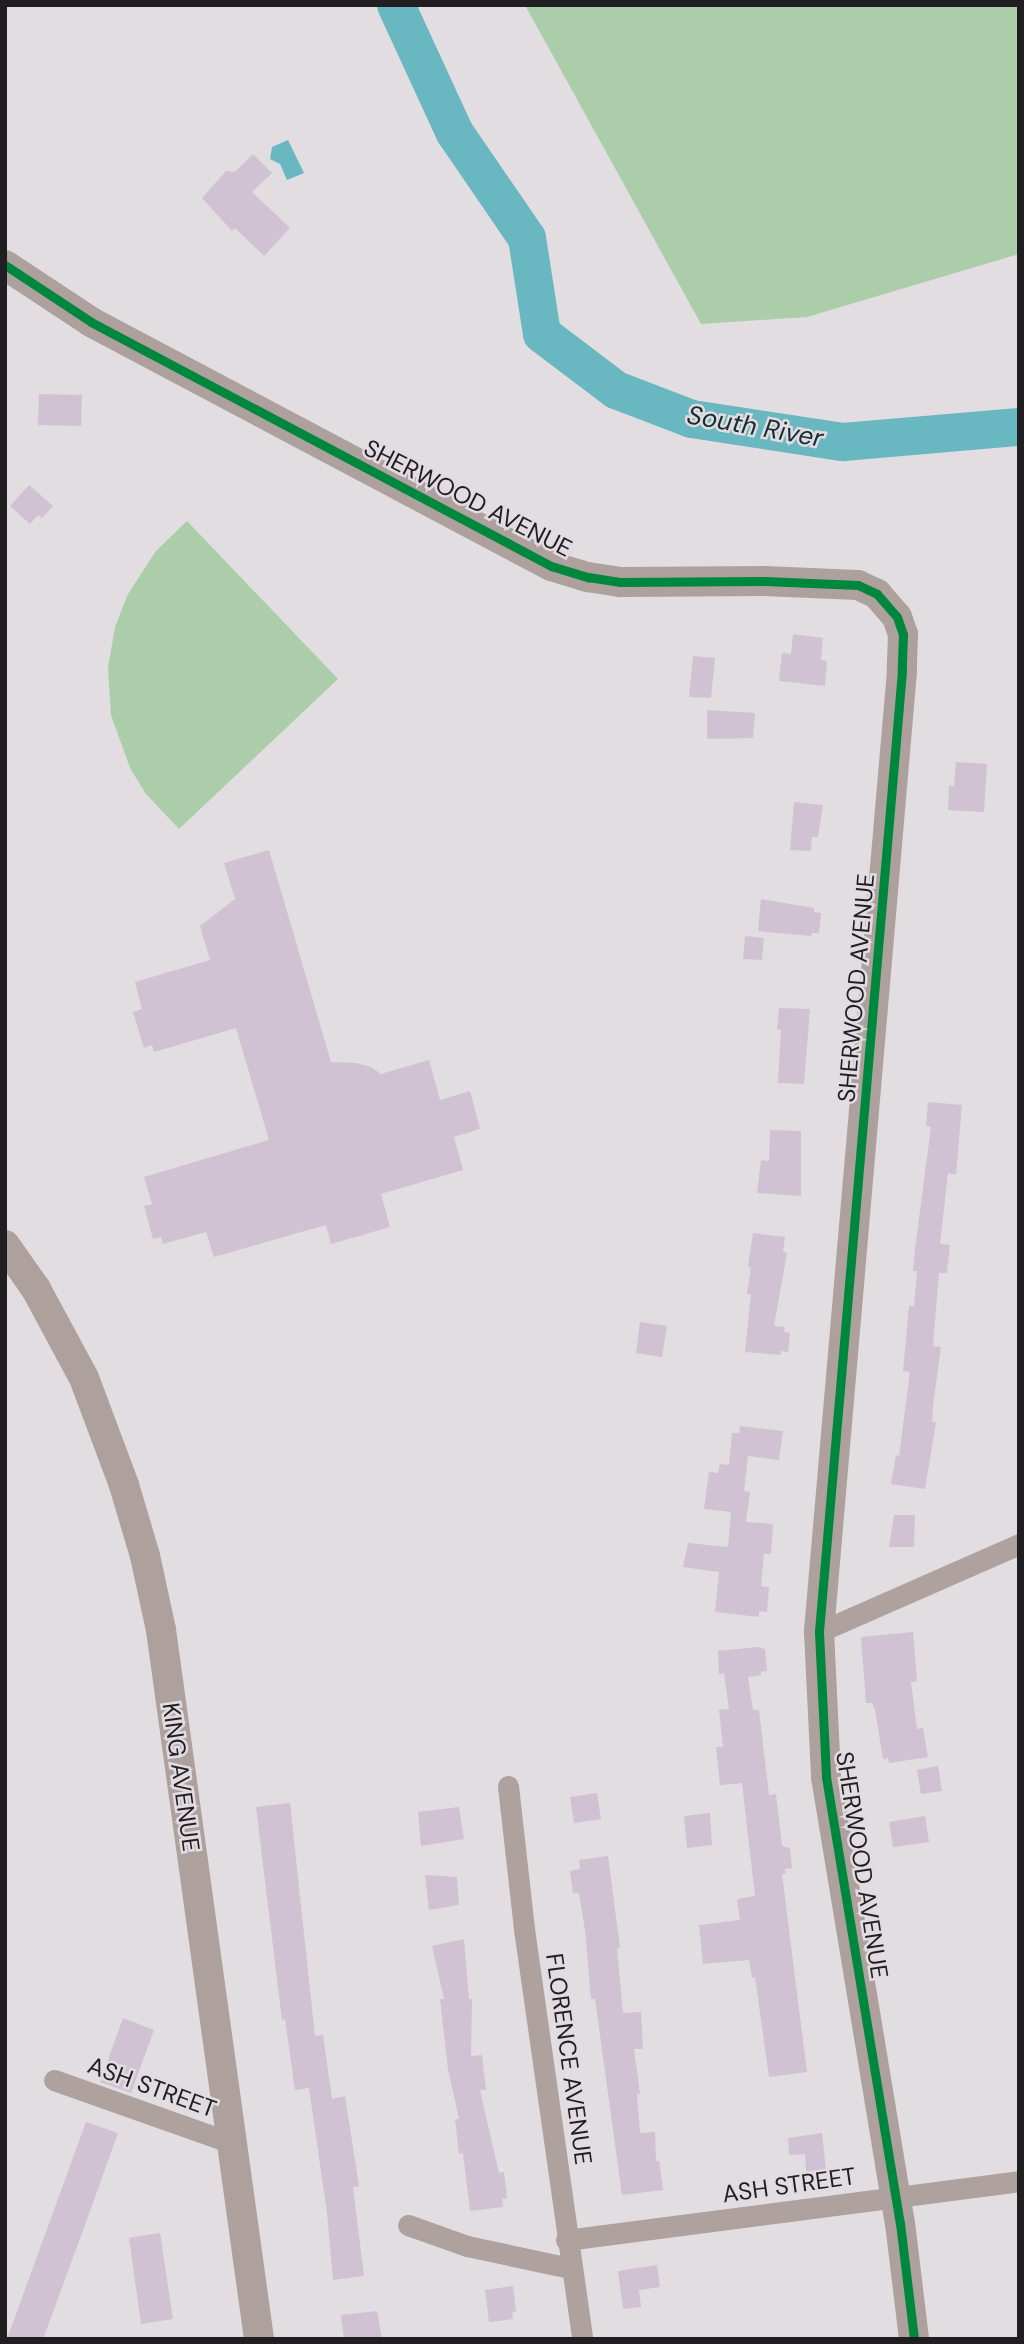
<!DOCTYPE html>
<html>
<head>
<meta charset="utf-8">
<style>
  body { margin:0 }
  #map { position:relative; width:1024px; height:2344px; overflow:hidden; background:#e1dde1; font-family:"DM Sans",sans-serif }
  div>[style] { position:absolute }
  .green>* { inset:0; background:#abcda9 }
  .water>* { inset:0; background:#69b7c0 }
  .river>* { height:38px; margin:-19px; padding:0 19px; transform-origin:19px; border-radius:19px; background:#69b7c0 }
  .building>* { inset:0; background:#d0c2d2 }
  .street>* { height:21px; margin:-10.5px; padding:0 10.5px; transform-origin:10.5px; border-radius:10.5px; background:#aea19e }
  .secondary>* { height:30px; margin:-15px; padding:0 15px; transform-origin:15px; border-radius:15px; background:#aea09c }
  .cycleway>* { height:9px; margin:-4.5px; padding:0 4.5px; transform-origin:4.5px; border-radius:4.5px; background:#00873e }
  span { translate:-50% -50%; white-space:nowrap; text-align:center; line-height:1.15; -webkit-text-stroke:5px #e2dce2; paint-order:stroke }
  .street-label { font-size:24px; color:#201e21 }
  .water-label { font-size:26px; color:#162e31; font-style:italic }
  .frame { position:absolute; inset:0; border:7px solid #201e21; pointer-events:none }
</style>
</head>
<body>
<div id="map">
  <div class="green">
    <div style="clip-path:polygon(525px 5px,1019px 5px,1019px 254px,807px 317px,701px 324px)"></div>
    <div style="clip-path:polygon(187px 521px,338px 679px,179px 829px,146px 794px,130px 768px,111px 715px,108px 668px,115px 627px,128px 594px,156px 551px)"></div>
  </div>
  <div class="water">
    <div style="clip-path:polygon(288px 140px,304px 173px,287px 180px,280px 164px,270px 159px,272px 147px)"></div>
  </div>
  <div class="river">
    <div style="left:396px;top:5px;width:141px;rotate:65.3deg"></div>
    <div style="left:455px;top:133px;width:127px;rotate:55.6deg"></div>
    <div style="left:527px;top:238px;width:97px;rotate:81.1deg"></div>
    <div style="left:542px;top:334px;width:93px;rotate:37.1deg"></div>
    <div style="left:616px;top:390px;width:81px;rotate:20.9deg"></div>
    <div style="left:692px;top:419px;width:153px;rotate:8.7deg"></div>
    <div style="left:843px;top:442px;width:177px;rotate:-4.9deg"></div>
  </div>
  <div class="building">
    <div style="clip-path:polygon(253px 154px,272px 173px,252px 192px,290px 228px,264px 256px,235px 228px,232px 231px,202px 198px,226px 171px,235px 172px)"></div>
    <div style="clip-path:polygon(39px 394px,82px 395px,81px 426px,38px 425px)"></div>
    <div style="clip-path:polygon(29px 485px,53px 506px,42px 518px,38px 515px,30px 524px,10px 506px)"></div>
    <div style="clip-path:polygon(793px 634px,823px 638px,821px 660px,827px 661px,825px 686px,779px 681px,782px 653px,791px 654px)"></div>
    <div style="clip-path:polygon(693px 656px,715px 658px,711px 698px,689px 697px)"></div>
    <div style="clip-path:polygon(707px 710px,755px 713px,753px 738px,707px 739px)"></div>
    <div style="clip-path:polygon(956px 762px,987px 764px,984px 812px,948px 810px,949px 786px,954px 786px)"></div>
    <div style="clip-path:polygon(794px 802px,823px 805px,818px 837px,812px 837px,811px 851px,790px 850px)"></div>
    <div style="clip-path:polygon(269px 850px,331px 1062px,356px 1063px,371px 1067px,381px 1074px,429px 1060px,440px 1100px,470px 1091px,480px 1129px,454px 1137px,463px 1170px,381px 1194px,390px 1227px,331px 1244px,326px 1225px,214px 1257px,206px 1232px,163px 1244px,161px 1237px,153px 1239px,144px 1206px,152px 1204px,144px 1177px,269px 1140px,236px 1028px,154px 1052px,152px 1045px,144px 1048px,133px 1012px,142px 1009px,135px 982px,210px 960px,200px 926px,235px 899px,224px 863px)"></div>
    <div style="clip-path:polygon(761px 899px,814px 908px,814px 912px,821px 913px,819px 933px,812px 933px,811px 936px,758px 931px)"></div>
    <div style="clip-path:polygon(745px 936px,764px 938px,762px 960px,743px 959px)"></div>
    <div style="clip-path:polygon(779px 1008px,810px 1009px,804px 1084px,778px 1083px,781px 1030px,777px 1029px)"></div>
    <div style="clip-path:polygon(928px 1102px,962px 1105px,956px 1175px,948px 1173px,940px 1244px,950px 1245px,947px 1273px,939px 1273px,933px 1346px,941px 1347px,933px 1405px,932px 1422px,936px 1422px,925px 1489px,891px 1484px,896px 1455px,899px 1456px,910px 1372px,903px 1371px,909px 1306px,914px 1306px,917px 1271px,913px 1271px,915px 1249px,931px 1127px,926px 1126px)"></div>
    <div style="clip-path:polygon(770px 1130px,801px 1131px,801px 1196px,757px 1193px,761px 1160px,769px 1161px)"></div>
    <div style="clip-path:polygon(753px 1233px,785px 1237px,783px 1252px,787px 1253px,774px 1326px,785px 1327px,784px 1332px,790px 1333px,788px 1352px,781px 1351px,781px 1355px,745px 1352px,751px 1294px,747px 1294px,751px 1267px,748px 1267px)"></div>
    <div style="clip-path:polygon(640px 1322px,667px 1326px,662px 1357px,636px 1353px)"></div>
    <div style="clip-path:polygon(740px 1426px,783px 1431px,779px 1460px,748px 1456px,744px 1491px,750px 1492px,746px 1522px,773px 1524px,771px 1554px,764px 1554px,761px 1586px,769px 1587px,767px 1612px,759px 1611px,759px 1617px,715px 1612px,719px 1572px,683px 1567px,688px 1543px,728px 1547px,731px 1512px,704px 1509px,709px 1472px,718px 1473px,720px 1464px,729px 1465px,732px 1433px,739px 1433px)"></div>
    <div style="clip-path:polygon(894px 1515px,915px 1515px,914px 1547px,889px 1547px)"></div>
    <div style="clip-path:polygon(913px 1632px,917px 1681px,911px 1682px,917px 1729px,923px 1728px,928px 1757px,889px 1763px,888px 1758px,883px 1759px,875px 1710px,872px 1703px,866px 1703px,861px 1637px)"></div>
    <div style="clip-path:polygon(757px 1647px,765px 1649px,767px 1671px,761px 1672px,761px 1675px,748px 1677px,753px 1710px,759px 1710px,769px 1795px,776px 1794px,782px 1846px,790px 1848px,792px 1868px,785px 1869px,786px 1874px,782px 1874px,807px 2072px,769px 2077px,755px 1977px,752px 1978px,749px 1960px,703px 1964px,699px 1925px,740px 1920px,737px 1899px,755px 1896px,742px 1783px,720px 1785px,716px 1747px,723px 1747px,719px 1710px,729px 1709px,724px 1673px,719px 1674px,718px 1651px)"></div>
    <div style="clip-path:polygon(938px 1766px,942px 1791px,921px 1794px,917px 1770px)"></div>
    <div style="clip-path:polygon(597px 1793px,601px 1819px,574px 1823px,570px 1797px)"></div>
    <div style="clip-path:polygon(290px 1803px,315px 2036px,323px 2035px,332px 2099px,345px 2096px,359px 2186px,353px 2187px,364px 2276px,333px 2280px,327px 2213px,309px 2088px,295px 2090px,285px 2019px,282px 2020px,256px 1807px)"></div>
    <div style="clip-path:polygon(459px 1807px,464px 1839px,421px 1846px,418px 1812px)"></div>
    <div style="clip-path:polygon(710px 1813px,712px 1845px,687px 1848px,684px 1816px)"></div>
    <div style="clip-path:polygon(925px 1816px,929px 1842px,893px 1847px,889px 1822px)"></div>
    <div style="clip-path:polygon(608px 1856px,620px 1948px,617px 1948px,623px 2013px,641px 2012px,643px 2049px,634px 2049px,640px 2094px,637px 2094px,640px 2133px,655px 2132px,656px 2161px,659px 2161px,663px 2190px,622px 2195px,595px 1999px,591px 1999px,585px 1930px,579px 1893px,573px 1893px,570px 1871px,580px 1869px,579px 1860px)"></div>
    <div style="clip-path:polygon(425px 1875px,457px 1877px,459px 1905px,429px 1910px)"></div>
    <div style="clip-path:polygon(464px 1939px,469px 1999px,472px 1999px,471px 2056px,482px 2055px,486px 2090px,480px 2090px,499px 2173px,504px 2172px,507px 2198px,502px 2199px,503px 2207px,470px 2211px,463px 2153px,459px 2154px,455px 2119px,459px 2119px,448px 2069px,440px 1999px,444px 1999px,432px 1946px)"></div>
    <div style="clip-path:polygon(123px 2018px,154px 2030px,131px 2093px,100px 2082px)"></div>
    <div style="clip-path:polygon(86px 2122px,118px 2133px,85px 2225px,43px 2339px,7px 2339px)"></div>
    <div style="clip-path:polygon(822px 2133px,826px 2170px,806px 2171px,805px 2154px,789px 2155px,788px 2138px)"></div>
    <div style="clip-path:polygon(160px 2233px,173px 2319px,141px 2324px,129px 2238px)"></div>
    <div style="clip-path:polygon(657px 2265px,660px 2287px,639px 2290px,641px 2307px,623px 2309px,618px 2271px)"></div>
    <div style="clip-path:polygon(513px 2286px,516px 2312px,512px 2312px,513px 2319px,489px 2322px,485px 2290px)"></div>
    <div style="clip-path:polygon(377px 2311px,382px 2339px,344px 2339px,341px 2315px)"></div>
  </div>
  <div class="street">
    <div style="left:819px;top:1632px;width:219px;rotate:-23.7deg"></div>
    <div style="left:508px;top:1786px;width:144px;rotate:83.6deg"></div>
    <div style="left:524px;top:1929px;width:414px;rotate:81.9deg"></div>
    <div style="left:54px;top:2080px;width:189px;rotate:19.5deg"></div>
    <div style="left:408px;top:2225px;width:63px;rotate:19.6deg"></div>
    <div style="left:467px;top:2246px;width:105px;rotate:12.1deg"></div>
    <div style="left:566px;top:2240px;width:457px;rotate:-7.4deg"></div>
  </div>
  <div class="secondary">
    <div style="left:5px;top:265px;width:103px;rotate:33.5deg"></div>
    <div style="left:91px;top:322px;width:521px;rotate:27.94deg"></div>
    <div style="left:551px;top:566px;width:39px;rotate:17deg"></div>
    <div style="left:588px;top:577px;width:33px;rotate:9deg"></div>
    <div style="left:621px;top:582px;width:143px;rotate:-0.4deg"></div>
    <div style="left:764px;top:581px;width:94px;rotate:2.4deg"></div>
    <div style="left:858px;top:585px;width:21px;rotate:25deg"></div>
    <div style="left:877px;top:594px;width:30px;rotate:49deg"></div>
    <div style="left:897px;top:617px;width:18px;rotate:71deg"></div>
    <div style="left:903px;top:634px;width:37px;rotate:92deg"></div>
    <div style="left:902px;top:671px;width:965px;rotate:94.94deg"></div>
    <div style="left:819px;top:1632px;width:145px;rotate:87.2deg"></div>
    <div style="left:826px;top:1777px;width:452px;rotate:80.6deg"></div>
    <div style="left:900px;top:2223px;width:117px;rotate:83.1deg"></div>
    <div style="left:5px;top:1245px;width:54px;rotate:54.8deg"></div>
    <div style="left:36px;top:1289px;width:101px;rotate:61.7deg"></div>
    <div style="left:84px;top:1378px;width:114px;rotate:69.5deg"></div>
    <div style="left:124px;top:1485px;width:74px;rotate:73.5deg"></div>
    <div style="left:145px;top:1556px;width:76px;rotate:77.8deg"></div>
    <div style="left:161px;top:1630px;width:716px;rotate:82.13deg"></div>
  </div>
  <div class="cycleway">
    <div style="left:5px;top:265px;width:103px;rotate:33.5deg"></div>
    <div style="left:91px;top:322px;width:521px;rotate:27.94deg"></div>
    <div style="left:551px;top:566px;width:39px;rotate:17deg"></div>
    <div style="left:588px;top:577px;width:33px;rotate:9deg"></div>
    <div style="left:621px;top:582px;width:143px;rotate:-0.4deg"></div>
    <div style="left:764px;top:581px;width:94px;rotate:2.4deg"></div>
    <div style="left:858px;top:585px;width:21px;rotate:25deg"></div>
    <div style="left:877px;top:594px;width:30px;rotate:49deg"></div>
    <div style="left:897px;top:617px;width:18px;rotate:71deg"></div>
    <div style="left:903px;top:634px;width:37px;rotate:92deg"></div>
    <div style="left:902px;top:671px;width:965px;rotate:94.94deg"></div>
    <div style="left:819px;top:1632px;width:145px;rotate:87.2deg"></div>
    <div style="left:826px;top:1777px;width:452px;rotate:80.6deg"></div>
    <div style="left:900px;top:2223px;width:117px;rotate:83.1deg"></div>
  </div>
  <div class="street-label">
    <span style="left:468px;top:498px;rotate:27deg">SHERWOOD AVENUE</span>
    <span style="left:856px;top:988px;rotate:-85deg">SHERWOOD AVENUE</span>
    <span style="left:181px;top:1777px;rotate:82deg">KING AVENUE</span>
    <span style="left:862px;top:1865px;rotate:81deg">SHERWOOD AVENUE</span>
    <span style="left:569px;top:2059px;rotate:82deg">FLORENCE AVENUE</span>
    <span style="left:152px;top:2087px;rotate:20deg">ASH STREET</span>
    <span style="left:789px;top:2185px;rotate:-8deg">ASH STREET</span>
  </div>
  <div class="water-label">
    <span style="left:755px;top:427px;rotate:10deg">South River</span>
  </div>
  <div class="frame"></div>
</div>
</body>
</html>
